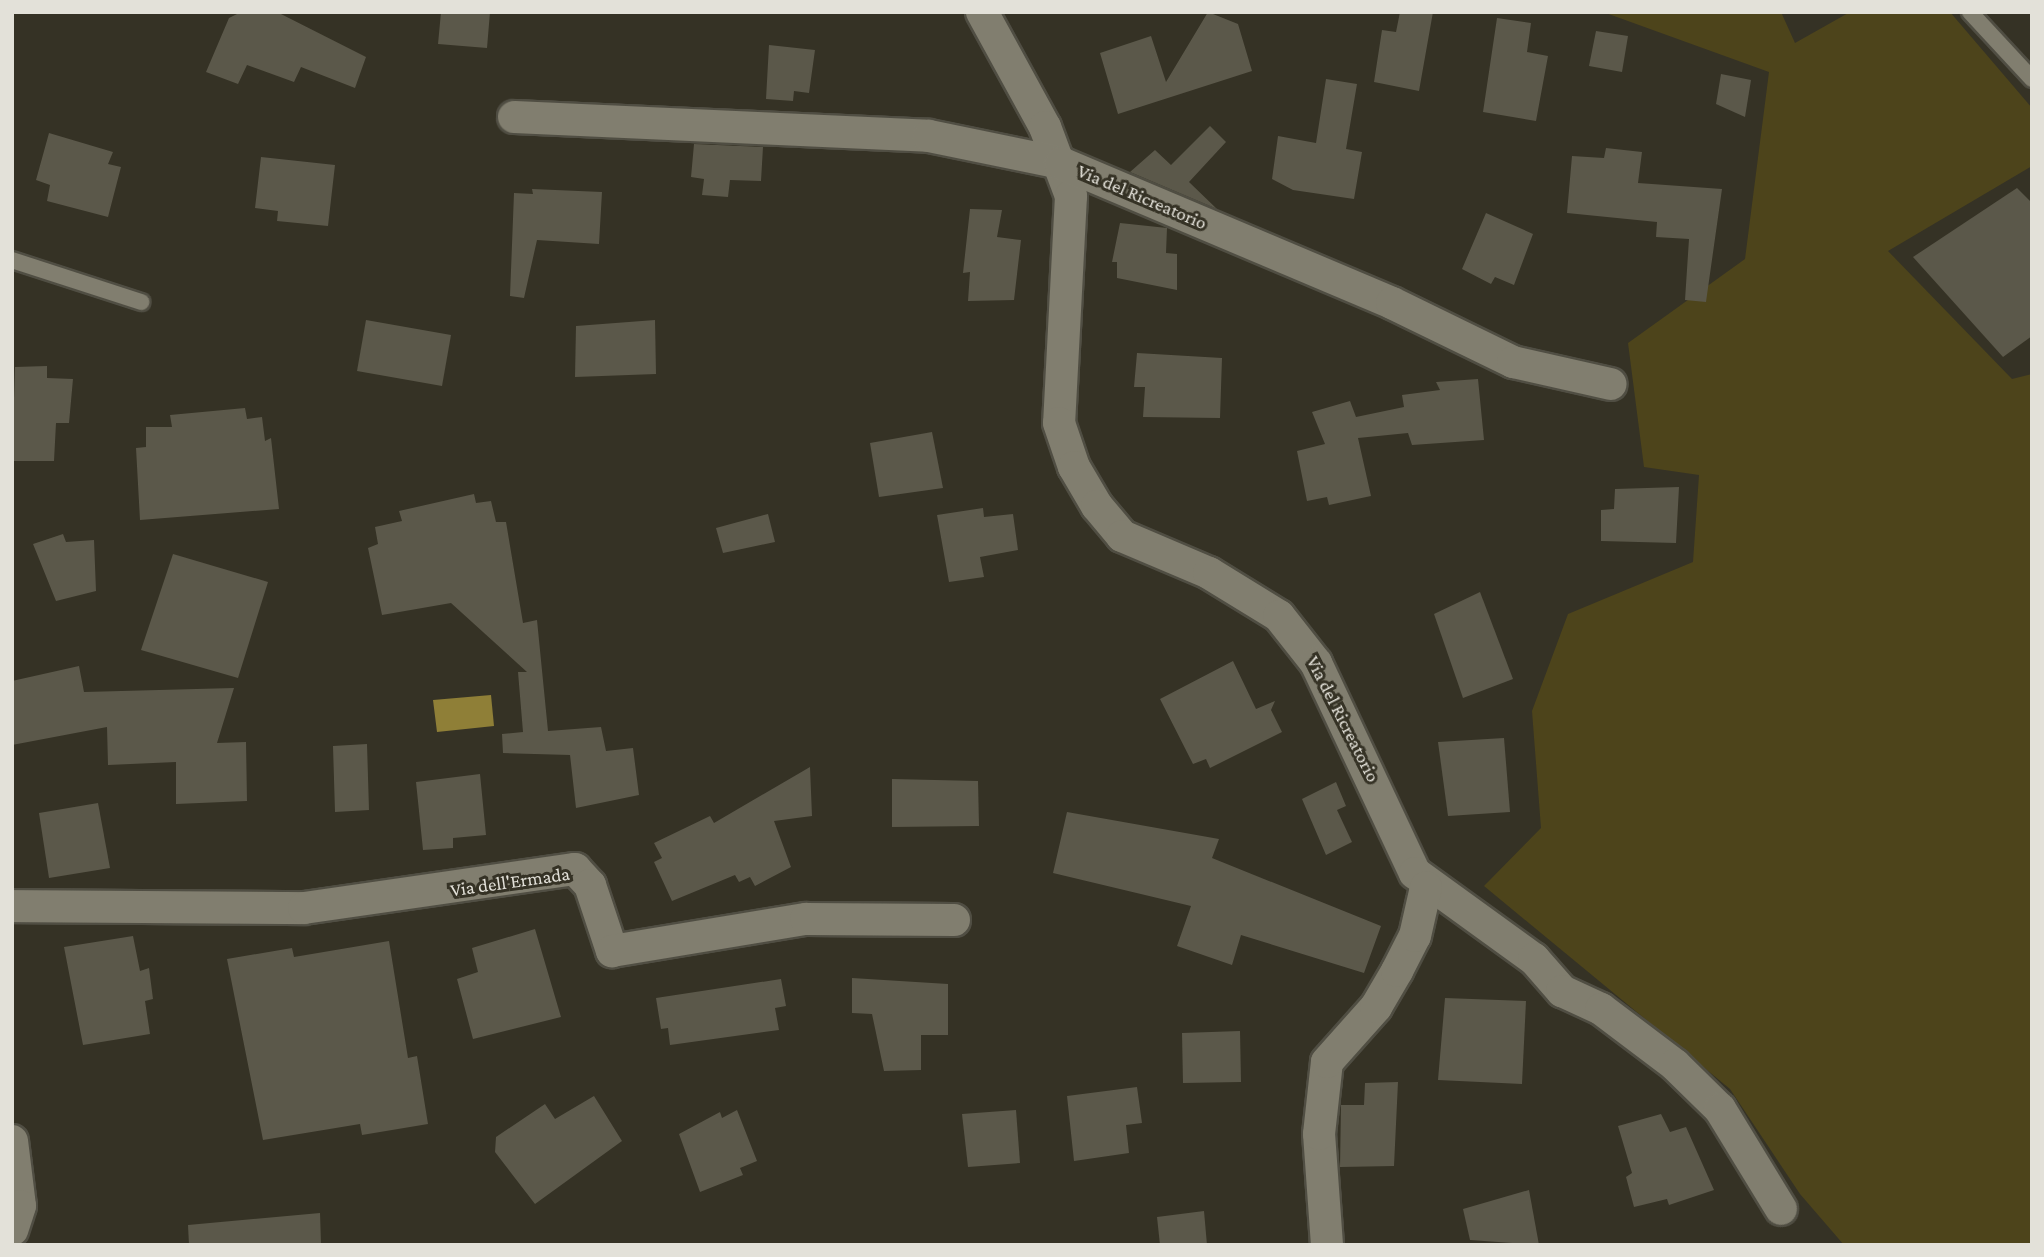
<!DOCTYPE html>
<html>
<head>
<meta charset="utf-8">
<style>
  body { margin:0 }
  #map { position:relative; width:2044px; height:1257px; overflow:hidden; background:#353225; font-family:"Crimson Pro",serif }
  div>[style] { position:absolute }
  .green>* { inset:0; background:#4d441b }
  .water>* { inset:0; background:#8f7f37 }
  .building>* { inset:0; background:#5b584a }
  .roads { filter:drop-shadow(2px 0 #504e43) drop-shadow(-2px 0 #504e43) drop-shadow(0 2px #504e43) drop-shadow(0 -2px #504e43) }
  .service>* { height:16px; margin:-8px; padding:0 8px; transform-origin:8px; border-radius:8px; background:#817e6f }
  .minor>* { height:32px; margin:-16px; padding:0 16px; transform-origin:16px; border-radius:16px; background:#817e6f }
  span { translate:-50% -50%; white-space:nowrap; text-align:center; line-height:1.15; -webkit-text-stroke:6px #353225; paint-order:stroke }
  .street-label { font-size:19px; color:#e3e1d9 }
  .frame { position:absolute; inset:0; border:14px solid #e3e1d9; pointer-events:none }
</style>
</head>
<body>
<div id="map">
  <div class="green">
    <div style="clip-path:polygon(1603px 12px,1781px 12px,1795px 43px,1850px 12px,1950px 12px,2032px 108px,2032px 166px,1888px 251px,2012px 379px,2032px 374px,2032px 1245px,1844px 1245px,1800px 1194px,1730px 1089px,1484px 886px,1541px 828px,1532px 711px,1568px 614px,1693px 562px,1699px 475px,1644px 467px,1628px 343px,1745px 259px,1769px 72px)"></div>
  </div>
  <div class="water">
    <div style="clip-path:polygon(491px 695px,494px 726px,437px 732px,433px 700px)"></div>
  </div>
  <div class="building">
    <div style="clip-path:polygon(241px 12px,277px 12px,366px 57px,355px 88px,301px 67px,294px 82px,247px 65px,238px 84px,206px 72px,229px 18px)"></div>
    <div style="clip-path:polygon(441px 12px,490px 12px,487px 48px,438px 44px)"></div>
    <div style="clip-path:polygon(1208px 12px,1238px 24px,1252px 71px,1118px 114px,1100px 53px,1151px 36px,1166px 82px)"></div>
    <div style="clip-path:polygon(1400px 12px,1433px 12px,1419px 91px,1374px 82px,1382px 30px,1396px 32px)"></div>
    <div style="clip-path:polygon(1497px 18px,1531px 23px,1527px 52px,1548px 56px,1536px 121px,1483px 112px)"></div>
    <div style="clip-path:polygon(1596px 31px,1628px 36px,1622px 72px,1589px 66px)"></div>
    <div style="clip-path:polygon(769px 45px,815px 50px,809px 93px,794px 91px,793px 101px,766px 99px)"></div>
    <div style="clip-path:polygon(1721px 74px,1751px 80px,1745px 117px,1716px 104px)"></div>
    <div style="clip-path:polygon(1326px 79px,1357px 84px,1346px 149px,1362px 152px,1354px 199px,1293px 190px,1272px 179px,1278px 136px,1316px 143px)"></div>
    <div style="clip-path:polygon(1210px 126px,1226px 142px,1189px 182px,1217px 209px,1130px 172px,1155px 150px,1171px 165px)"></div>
    <div style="clip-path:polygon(49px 133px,113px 152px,108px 164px,121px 167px,108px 217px,47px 201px,50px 185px,36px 180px)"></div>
    <div style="clip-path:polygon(694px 144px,763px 147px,761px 181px,730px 180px,728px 197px,702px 195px,704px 179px,691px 177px)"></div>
    <div style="clip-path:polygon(1606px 148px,1642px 152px,1638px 183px,1722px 189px,1706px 302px,1685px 300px,1689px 239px,1656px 237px,1657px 222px,1567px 213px,1572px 156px,1604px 158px)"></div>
    <div style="clip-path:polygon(261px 157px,335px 165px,328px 226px,277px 221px,278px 211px,255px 208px)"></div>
    <div style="clip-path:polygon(2017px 188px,2032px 203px,2032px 336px,2003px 357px,1913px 257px)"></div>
    <div style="clip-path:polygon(532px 189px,602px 192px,599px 244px,537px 240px,524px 298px,510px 296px,514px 193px,533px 194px)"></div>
    <div style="clip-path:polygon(970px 209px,1002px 210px,997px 237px,1021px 240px,1014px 300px,968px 301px,970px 272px,963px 273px)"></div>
    <div style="clip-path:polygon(1486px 213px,1533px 234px,1514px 285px,1495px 277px,1491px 284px,1462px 269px)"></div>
    <div style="clip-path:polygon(1120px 223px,1167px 228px,1166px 253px,1177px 254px,1177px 290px,1117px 278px,1117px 262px,1112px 262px)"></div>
    <div style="clip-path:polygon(366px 320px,451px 335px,442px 386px,357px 371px)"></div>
    <div style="clip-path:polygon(655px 320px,656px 374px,575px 377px,576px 326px)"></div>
    <div style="clip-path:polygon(1137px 353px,1222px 358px,1220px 418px,1143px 417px,1145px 387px,1134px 387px)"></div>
    <div style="clip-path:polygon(47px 366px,47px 378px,73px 379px,69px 423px,56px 423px,54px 461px,12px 461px,15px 367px)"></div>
    <div style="clip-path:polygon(1478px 379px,1484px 440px,1412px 445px,1408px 433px,1358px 438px,1371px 496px,1329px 505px,1327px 497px,1307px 501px,1297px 451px,1325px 444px,1312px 412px,1350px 401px,1356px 417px,1404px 407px,1402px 395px,1440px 390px,1436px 382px)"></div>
    <div style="clip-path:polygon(245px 408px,247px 419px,262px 417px,265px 441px,271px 438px,279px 509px,140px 520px,136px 448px,146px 447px,146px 427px,172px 427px,170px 415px)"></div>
    <div style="clip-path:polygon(932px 432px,943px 488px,879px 497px,870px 443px)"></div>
    <div style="clip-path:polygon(1679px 487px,1676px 543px,1601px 541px,1601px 510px,1614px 509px,1615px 489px)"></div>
    <div style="clip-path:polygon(474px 494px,476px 503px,491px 501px,496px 522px,506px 522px,523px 623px,537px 620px,548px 731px,601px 727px,606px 751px,633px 748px,639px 795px,576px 808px,570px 755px,503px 753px,502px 734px,523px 732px,518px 672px,527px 672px,451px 603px,382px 615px,368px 548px,378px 544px,375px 527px,402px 521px,399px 511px)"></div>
    <div style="clip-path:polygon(983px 508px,984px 517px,1013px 514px,1018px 550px,980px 557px,984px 577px,949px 582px,937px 515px)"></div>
    <div style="clip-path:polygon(768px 514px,775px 542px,723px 553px,716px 528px)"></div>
    <div style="clip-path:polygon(63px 534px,66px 542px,94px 540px,96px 591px,56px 601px,33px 544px)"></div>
    <div style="clip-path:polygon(173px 554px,268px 582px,238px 678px,141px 650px)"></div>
    <div style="clip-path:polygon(1480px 592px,1513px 679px,1463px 698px,1434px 614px)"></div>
    <div style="clip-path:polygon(1233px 661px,1256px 709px,1275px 701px,1271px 710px,1282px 732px,1210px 768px,1206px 759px,1193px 764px,1160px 699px)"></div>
    <div style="clip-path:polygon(79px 666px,84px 692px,234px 688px,217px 743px,246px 742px,247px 801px,176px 804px,176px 762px,108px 765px,107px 727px,12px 745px,12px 681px)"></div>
    <div style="clip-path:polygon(1504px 738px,1510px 812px,1448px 816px,1438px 742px)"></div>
    <div style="clip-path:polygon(367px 744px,369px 810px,335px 812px,333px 746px)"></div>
    <div style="clip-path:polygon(810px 767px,812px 816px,774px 821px,791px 867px,755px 886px,750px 877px,739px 882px,735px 875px,672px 901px,654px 862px,662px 858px,654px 843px,710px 816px,714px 823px)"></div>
    <div style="clip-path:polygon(480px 774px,486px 835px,453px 838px,453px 848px,423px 850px,416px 782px)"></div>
    <div style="clip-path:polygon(892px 779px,978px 781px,979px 826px,892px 827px)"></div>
    <div style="clip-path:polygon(1336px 782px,1346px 806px,1337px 810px,1352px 842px,1326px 855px,1302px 799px)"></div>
    <div style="clip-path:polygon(98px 803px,110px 868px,49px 878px,39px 813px)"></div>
    <div style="clip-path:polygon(1067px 812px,1219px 839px,1212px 858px,1381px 926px,1364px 973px,1241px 935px,1232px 965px,1177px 946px,1191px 906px,1053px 873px)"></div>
    <div style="clip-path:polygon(535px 929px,561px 1017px,473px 1039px,457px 979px,478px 972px,472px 948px)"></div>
    <div style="clip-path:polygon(133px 936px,140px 971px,149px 968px,153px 999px,145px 1001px,150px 1034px,83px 1045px,64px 947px)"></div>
    <div style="clip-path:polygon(389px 941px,408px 1058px,417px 1056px,428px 1124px,362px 1135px,360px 1124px,263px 1140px,227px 959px,292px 948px,294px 957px)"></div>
    <div style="clip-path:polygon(852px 978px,948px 984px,948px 1035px,921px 1035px,921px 1070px,884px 1071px,872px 1014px,852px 1013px)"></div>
    <div style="clip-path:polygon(781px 979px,786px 1006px,775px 1008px,779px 1030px,670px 1045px,668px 1028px,661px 1029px,656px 998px)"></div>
    <div style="clip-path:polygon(1445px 998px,1526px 1001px,1522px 1084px,1438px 1080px)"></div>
    <div style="clip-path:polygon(1240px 1031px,1241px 1082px,1183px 1083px,1182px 1033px)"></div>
    <div style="clip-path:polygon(1398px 1082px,1394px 1166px,1340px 1167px,1341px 1105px,1364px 1105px,1365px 1083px)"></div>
    <div style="clip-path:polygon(1137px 1087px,1142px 1123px,1126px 1125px,1129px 1153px,1074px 1161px,1067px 1096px)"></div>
    <div style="clip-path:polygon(594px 1096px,622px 1141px,535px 1204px,495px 1152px,496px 1137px,545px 1104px,555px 1119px)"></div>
    <div style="clip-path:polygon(737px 1110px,757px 1161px,740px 1168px,743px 1175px,700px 1192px,679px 1134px,720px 1112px,722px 1118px)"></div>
    <div style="clip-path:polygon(1016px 1110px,1020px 1163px,968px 1167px,962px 1114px)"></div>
    <div style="clip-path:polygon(1661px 1114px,1670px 1132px,1686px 1127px,1714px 1190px,1669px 1205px,1667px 1199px,1634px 1207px,1626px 1177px,1632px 1173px,1618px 1126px)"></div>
    <div style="clip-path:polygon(1529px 1190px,1539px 1245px,1470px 1240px,1463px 1209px)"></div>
    <div style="clip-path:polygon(1204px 1211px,1207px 1245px,1160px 1245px,1157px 1217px)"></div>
    <div style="clip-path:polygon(320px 1213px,321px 1245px,189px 1245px,188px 1225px)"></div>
  </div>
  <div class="roads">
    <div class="service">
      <div style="left:1970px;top:12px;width:91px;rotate:47.2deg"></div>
      <div style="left:12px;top:260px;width:136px;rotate:18deg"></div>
    </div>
    <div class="minor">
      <div style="left:982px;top:12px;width:131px;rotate:61.3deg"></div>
      <div style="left:1045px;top:127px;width:74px;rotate:69.4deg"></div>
      <div style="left:1071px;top:196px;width:227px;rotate:93deg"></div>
      <div style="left:1059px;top:423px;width:46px;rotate:71.2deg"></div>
      <div style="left:1074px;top:467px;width:45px;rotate:59.5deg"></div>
      <div style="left:1097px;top:506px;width:39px;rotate:50deg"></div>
      <div style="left:1122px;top:536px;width:95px;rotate:23deg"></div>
      <div style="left:1209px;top:573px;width:82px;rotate:31.6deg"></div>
      <div style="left:1279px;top:616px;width:60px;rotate:51.8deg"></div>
      <div style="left:1316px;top:663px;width:232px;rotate:64.8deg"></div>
      <div style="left:1415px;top:873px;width:147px;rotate:35.9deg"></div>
      <div style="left:1534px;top:959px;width:43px;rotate:48.8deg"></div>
      <div style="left:1562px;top:991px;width:43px;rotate:24.8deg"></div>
      <div style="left:1601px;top:1009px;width:93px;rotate:37.1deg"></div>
      <div style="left:1675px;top:1065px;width:63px;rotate:44.4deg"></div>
      <div style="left:1720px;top:1109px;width:117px;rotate:58.6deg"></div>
      <div style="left:514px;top:117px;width:415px;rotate:2.6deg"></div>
      <div style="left:929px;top:136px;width:135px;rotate:11.6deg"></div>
      <div style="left:1061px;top:163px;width:359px;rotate:22.9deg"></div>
      <div style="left:1392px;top:303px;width:135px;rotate:26deg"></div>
      <div style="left:1513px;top:362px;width:100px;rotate:12.7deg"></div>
      <div style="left:12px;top:906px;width:292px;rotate:0.4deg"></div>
      <div style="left:304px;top:908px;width:274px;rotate:-8.2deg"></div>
      <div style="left:575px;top:869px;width:22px;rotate:47deg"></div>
      <div style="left:590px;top:885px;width:70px;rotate:71.6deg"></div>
      <div style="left:612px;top:951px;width:197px;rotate:-9.4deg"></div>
      <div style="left:806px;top:919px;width:148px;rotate:0.4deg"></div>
      <div style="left:12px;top:1141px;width:65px;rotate:83deg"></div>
      <div style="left:20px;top:1206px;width:25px;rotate:108deg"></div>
      <div style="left:1327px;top:1245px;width:111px;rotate:-94.1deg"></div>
      <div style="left:1319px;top:1134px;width:72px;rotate:-83.7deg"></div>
      <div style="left:1327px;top:1062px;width:74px;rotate:-48.3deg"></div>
      <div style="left:1376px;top:1007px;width:42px;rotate:-59.7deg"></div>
      <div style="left:1397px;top:971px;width:39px;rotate:-63deg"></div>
      <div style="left:1415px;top:936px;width:50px;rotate:-77.3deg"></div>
    </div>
  </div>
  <div class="street-label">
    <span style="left:1142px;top:197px;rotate:23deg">Via del Ricreatorio</span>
    <span style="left:1343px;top:719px;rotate:63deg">Via del Ricreatorio</span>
    <span style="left:510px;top:882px;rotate:-8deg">Via dell'Ermada</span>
  </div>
  <div class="frame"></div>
</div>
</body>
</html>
